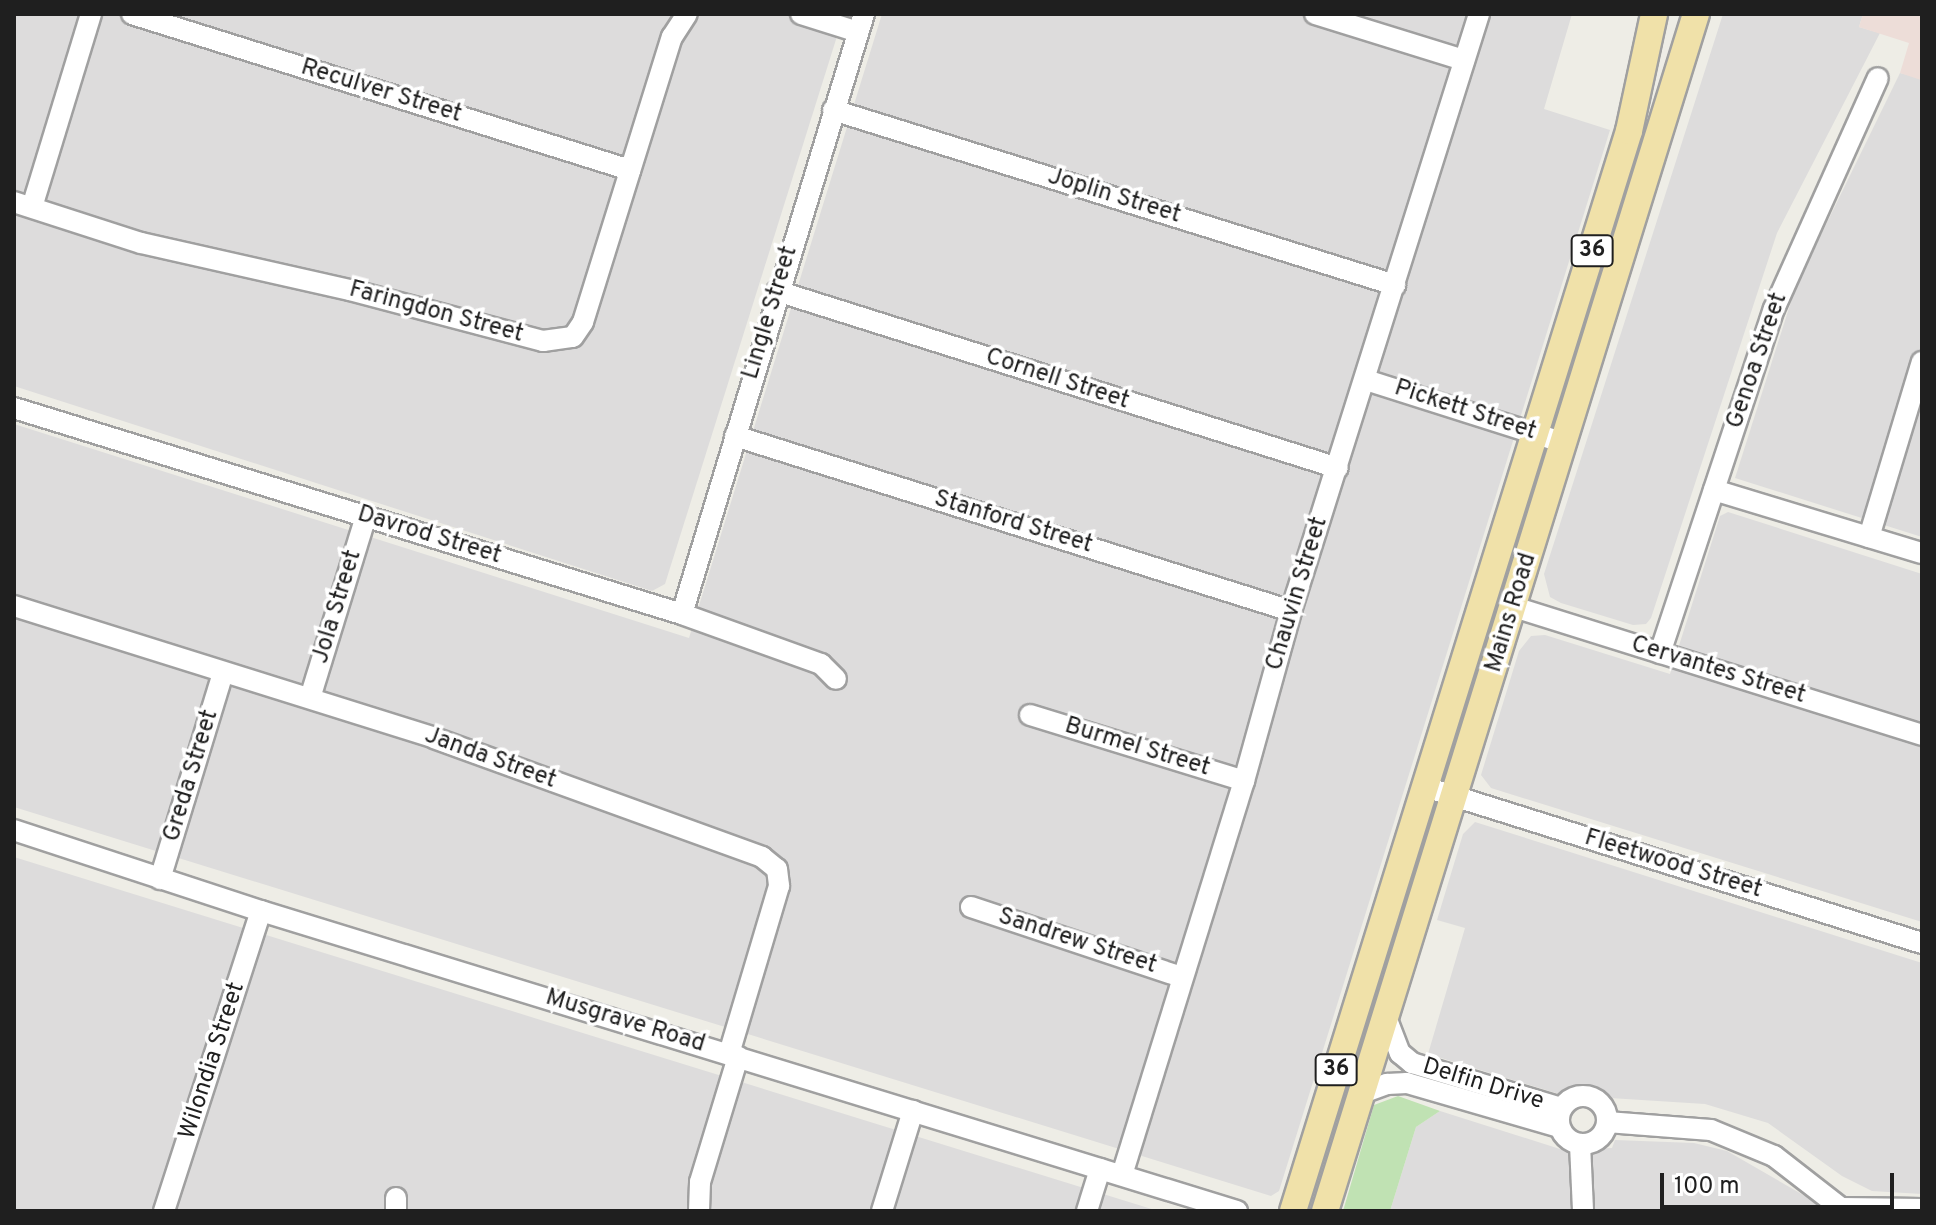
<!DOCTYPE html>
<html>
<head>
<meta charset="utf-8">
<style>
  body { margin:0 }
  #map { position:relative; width:1936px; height:1225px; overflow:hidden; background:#eeede6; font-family:Overpass,sans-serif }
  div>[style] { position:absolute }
  .residential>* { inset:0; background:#dddcdc }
  .commercial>* { inset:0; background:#edddd8 }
  .grass>* { inset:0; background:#c0e2b3 }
  .roads { filter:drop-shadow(2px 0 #a0a0a0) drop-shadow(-2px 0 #a0a0a0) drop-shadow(0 2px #a0a0a0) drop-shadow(0 -2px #a0a0a0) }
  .minor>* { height:20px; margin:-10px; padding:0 10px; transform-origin:10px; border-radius:10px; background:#fff }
  .minor>.ring { margin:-10px; padding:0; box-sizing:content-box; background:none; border:20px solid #fff; border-radius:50% }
  .major>* { height:26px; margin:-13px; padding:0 13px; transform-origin:13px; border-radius:13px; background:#f0e1a9 }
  span { translate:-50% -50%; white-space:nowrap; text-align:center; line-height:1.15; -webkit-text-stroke:7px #fff; paint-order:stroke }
  .shield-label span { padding:2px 6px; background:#fff; border:2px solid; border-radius:6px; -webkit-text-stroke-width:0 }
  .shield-label { font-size:22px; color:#1f1f1f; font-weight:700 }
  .street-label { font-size:24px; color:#1f1f1f }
  .frame { position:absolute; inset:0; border:16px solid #1f1f1f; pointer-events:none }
  .scale { position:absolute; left:1660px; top:1173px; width:234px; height:36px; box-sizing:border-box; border:4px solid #1f1f1f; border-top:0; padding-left:10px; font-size:24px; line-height:28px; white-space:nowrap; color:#1f1f1f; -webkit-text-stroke:6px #fff; paint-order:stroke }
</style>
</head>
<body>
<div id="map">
  <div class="residential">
    <div style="clip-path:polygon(14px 14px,844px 14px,665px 584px,652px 591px,14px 386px)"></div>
    <div style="clip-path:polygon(882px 14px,1572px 14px,1544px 109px,1610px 130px,1279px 1191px,1271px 1196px,14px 807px,14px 424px,689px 638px)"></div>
    <div style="clip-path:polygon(1723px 14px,1863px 14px,1859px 27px,1880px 33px,1777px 233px,1651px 618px,1646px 624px,1633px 625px,1561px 603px,1550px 597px,1544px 574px)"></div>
    <div style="clip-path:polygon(1900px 73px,1922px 78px,1922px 537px,1735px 478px,1796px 286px)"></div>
    <div style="clip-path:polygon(1728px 512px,1922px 574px,1922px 922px,1491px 788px,1481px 775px,1519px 651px,1531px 636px,1545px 635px,1670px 674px,1720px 516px)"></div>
    <div style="clip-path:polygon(1475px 822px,1922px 963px,1922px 1194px,1872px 1191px,1842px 1176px,1768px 1123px,1705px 1104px,1610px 1098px,1595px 1089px,1581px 1087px,1559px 1094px,1428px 1054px,1465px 928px,1437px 920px,1463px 834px)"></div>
    <div style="clip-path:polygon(14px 857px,1158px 1211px,14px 1211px)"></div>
    <div style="clip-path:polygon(1440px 1111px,1560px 1149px,1612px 1148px,1615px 1140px,1694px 1143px,1727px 1151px,1831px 1211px,1390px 1211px,1416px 1127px)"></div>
  </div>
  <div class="commercial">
    <div style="clip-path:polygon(1863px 14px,1922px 14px,1921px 80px,1900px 73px,1909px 43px,1859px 27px)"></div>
  </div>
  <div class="grass">
    <div style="clip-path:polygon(1398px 1096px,1440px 1111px,1416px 1127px,1390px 1211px,1343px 1211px,1374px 1105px)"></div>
  </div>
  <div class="roads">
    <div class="minor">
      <div style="left:132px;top:14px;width:522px;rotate:17.39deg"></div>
      <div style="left:801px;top:14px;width:60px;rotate:17.5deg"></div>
      <div style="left:1315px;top:14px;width:156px;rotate:17.2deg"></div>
      <div style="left:833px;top:110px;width:589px;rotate:17.3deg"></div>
      <div style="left:14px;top:202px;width:133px;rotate:17.9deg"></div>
      <div style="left:141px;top:243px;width:214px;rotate:12.7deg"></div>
      <div style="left:350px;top:290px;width:200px;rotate:14.8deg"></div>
      <div style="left:543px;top:341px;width:30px;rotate:-8deg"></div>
      <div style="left:573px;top:337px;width:18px;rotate:-56deg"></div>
      <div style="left:583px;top:322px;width:299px;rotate:-72.7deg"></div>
      <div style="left:672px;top:37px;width:27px;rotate:-57deg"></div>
      <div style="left:32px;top:207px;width:202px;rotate:-73deg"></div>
      <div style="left:777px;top:291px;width:588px;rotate:17.51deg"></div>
      <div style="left:1366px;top:380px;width:209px;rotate:17.6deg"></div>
      <div style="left:14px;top:408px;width:699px;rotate:17.14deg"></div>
      <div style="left:682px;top:614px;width:148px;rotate:19.8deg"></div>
      <div style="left:821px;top:664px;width:21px;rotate:45deg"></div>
      <div style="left:735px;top:436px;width:583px;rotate:17.47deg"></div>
      <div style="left:1714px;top:490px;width:217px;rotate:16.9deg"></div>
      <div style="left:1869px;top:537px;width:183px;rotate:-73.2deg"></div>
      <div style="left:14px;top:606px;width:440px;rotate:17.4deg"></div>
      <div style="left:434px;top:738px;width:349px;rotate:19.9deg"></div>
      <div style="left:762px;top:857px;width:19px;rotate:39deg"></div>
      <div style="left:777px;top:869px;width:17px;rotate:83deg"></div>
      <div style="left:779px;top:886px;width:175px;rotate:106.6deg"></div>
      <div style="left:1514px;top:607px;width:428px;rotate:17.4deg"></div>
      <div style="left:682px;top:614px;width:627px;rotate:-73.13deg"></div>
      <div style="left:1660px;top:653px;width:362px;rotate:-71.7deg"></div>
      <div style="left:1774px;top:309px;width:253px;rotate:-65.8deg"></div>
      <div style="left:310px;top:698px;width:190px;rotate:-72.9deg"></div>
      <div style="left:1030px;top:715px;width:224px;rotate:17.1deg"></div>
      <div style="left:1425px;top:787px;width:521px;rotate:17.43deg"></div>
      <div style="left:14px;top:830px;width:260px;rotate:18.2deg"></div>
      <div style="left:261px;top:911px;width:1021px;rotate:17.09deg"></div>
      <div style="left:160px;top:879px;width:215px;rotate:-73deg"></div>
      <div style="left:971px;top:907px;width:222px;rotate:18.4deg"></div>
      <div style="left:1386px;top:1017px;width:39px;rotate:69deg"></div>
      <div style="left:1400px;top:1053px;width:16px;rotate:40deg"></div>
      <div style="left:1412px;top:1063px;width:156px;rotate:16.8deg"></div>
      <div style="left:1362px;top:1093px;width:27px;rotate:-20deg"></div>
      <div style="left:1387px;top:1084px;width:20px;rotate:-3deg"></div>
      <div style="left:1407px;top:1083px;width:158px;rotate:16.1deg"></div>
      <div class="ring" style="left:1559px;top:1096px;width:28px;height:28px"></div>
      <div style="left:1607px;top:1122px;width:104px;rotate:4.4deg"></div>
      <div style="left:1711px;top:1130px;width:68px;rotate:22.4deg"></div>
      <div style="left:1774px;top:1156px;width:85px;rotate:37.8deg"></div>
      <div style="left:1841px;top:1208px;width:81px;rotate:0.7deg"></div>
      <div style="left:1580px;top:1144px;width:67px;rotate:87.4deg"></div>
      <div style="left:1122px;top:1175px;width:412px;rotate:-72.8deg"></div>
      <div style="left:1244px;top:781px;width:176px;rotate:-74.5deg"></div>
      <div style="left:1291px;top:611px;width:626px;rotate:-72.52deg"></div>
      <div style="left:396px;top:1198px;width:13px;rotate:90deg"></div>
      <div style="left:164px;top:1211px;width:315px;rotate:-72.1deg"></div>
      <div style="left:699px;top:1211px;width:29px;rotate:-88deg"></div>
      <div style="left:700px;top:1182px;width:131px;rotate:-73.1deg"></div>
      <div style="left:882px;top:1211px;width:105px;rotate:-72.8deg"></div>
      <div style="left:1087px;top:1211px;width:44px;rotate:-72.8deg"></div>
    </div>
    <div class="major">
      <div style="left:1293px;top:1211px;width:1131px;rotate:-72.72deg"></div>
      <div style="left:1629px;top:131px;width:120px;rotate:-77.9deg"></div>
      <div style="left:1325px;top:1211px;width:1253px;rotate:-72.78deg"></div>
    </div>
  </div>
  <div class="shield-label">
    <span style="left:1592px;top:251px">36</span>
    <span style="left:1336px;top:1070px">36</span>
  </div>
  <div class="street-label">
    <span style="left:381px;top:92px;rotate:17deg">Reculver Street</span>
    <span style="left:1114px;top:197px;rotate:17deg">Joplin Street</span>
    <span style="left:436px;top:313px;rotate:15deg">Faringdon Street</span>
    <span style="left:771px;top:313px;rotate:-73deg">Lingle Street</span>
    <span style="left:1758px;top:361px;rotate:-71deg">Genoa Street</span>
    <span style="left:1057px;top:380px;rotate:18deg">Cornell Street</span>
    <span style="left:1465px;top:411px;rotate:18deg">Pickett Street</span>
    <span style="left:1013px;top:523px;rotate:17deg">Stanford Street</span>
    <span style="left:429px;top:536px;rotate:17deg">Davrod Street</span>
    <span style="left:1298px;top:594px;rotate:-73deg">Chauvin Street</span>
    <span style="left:338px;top:607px;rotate:-73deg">Jola Street</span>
    <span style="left:1512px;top:613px;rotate:-73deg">Mains Road</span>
    <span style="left:1718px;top:671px;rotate:17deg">Cervantes Street</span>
    <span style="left:1137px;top:748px;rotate:17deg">Burmel Street</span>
    <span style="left:490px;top:759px;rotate:20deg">Janda Street</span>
    <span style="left:192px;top:776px;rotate:-73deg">Greda Street</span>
    <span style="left:1673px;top:865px;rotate:17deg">Fleetwood Street</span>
    <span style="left:1077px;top:942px;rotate:18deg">Sandrew Street</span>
    <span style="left:625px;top:1022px;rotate:17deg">Musgrave Road</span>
    <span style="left:213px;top:1061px;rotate:-72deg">Wilondia Street</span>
    <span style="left:1483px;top:1085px;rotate:17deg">Delfin Drive</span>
  </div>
  <div class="frame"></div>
  <div class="scale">100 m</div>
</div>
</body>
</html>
